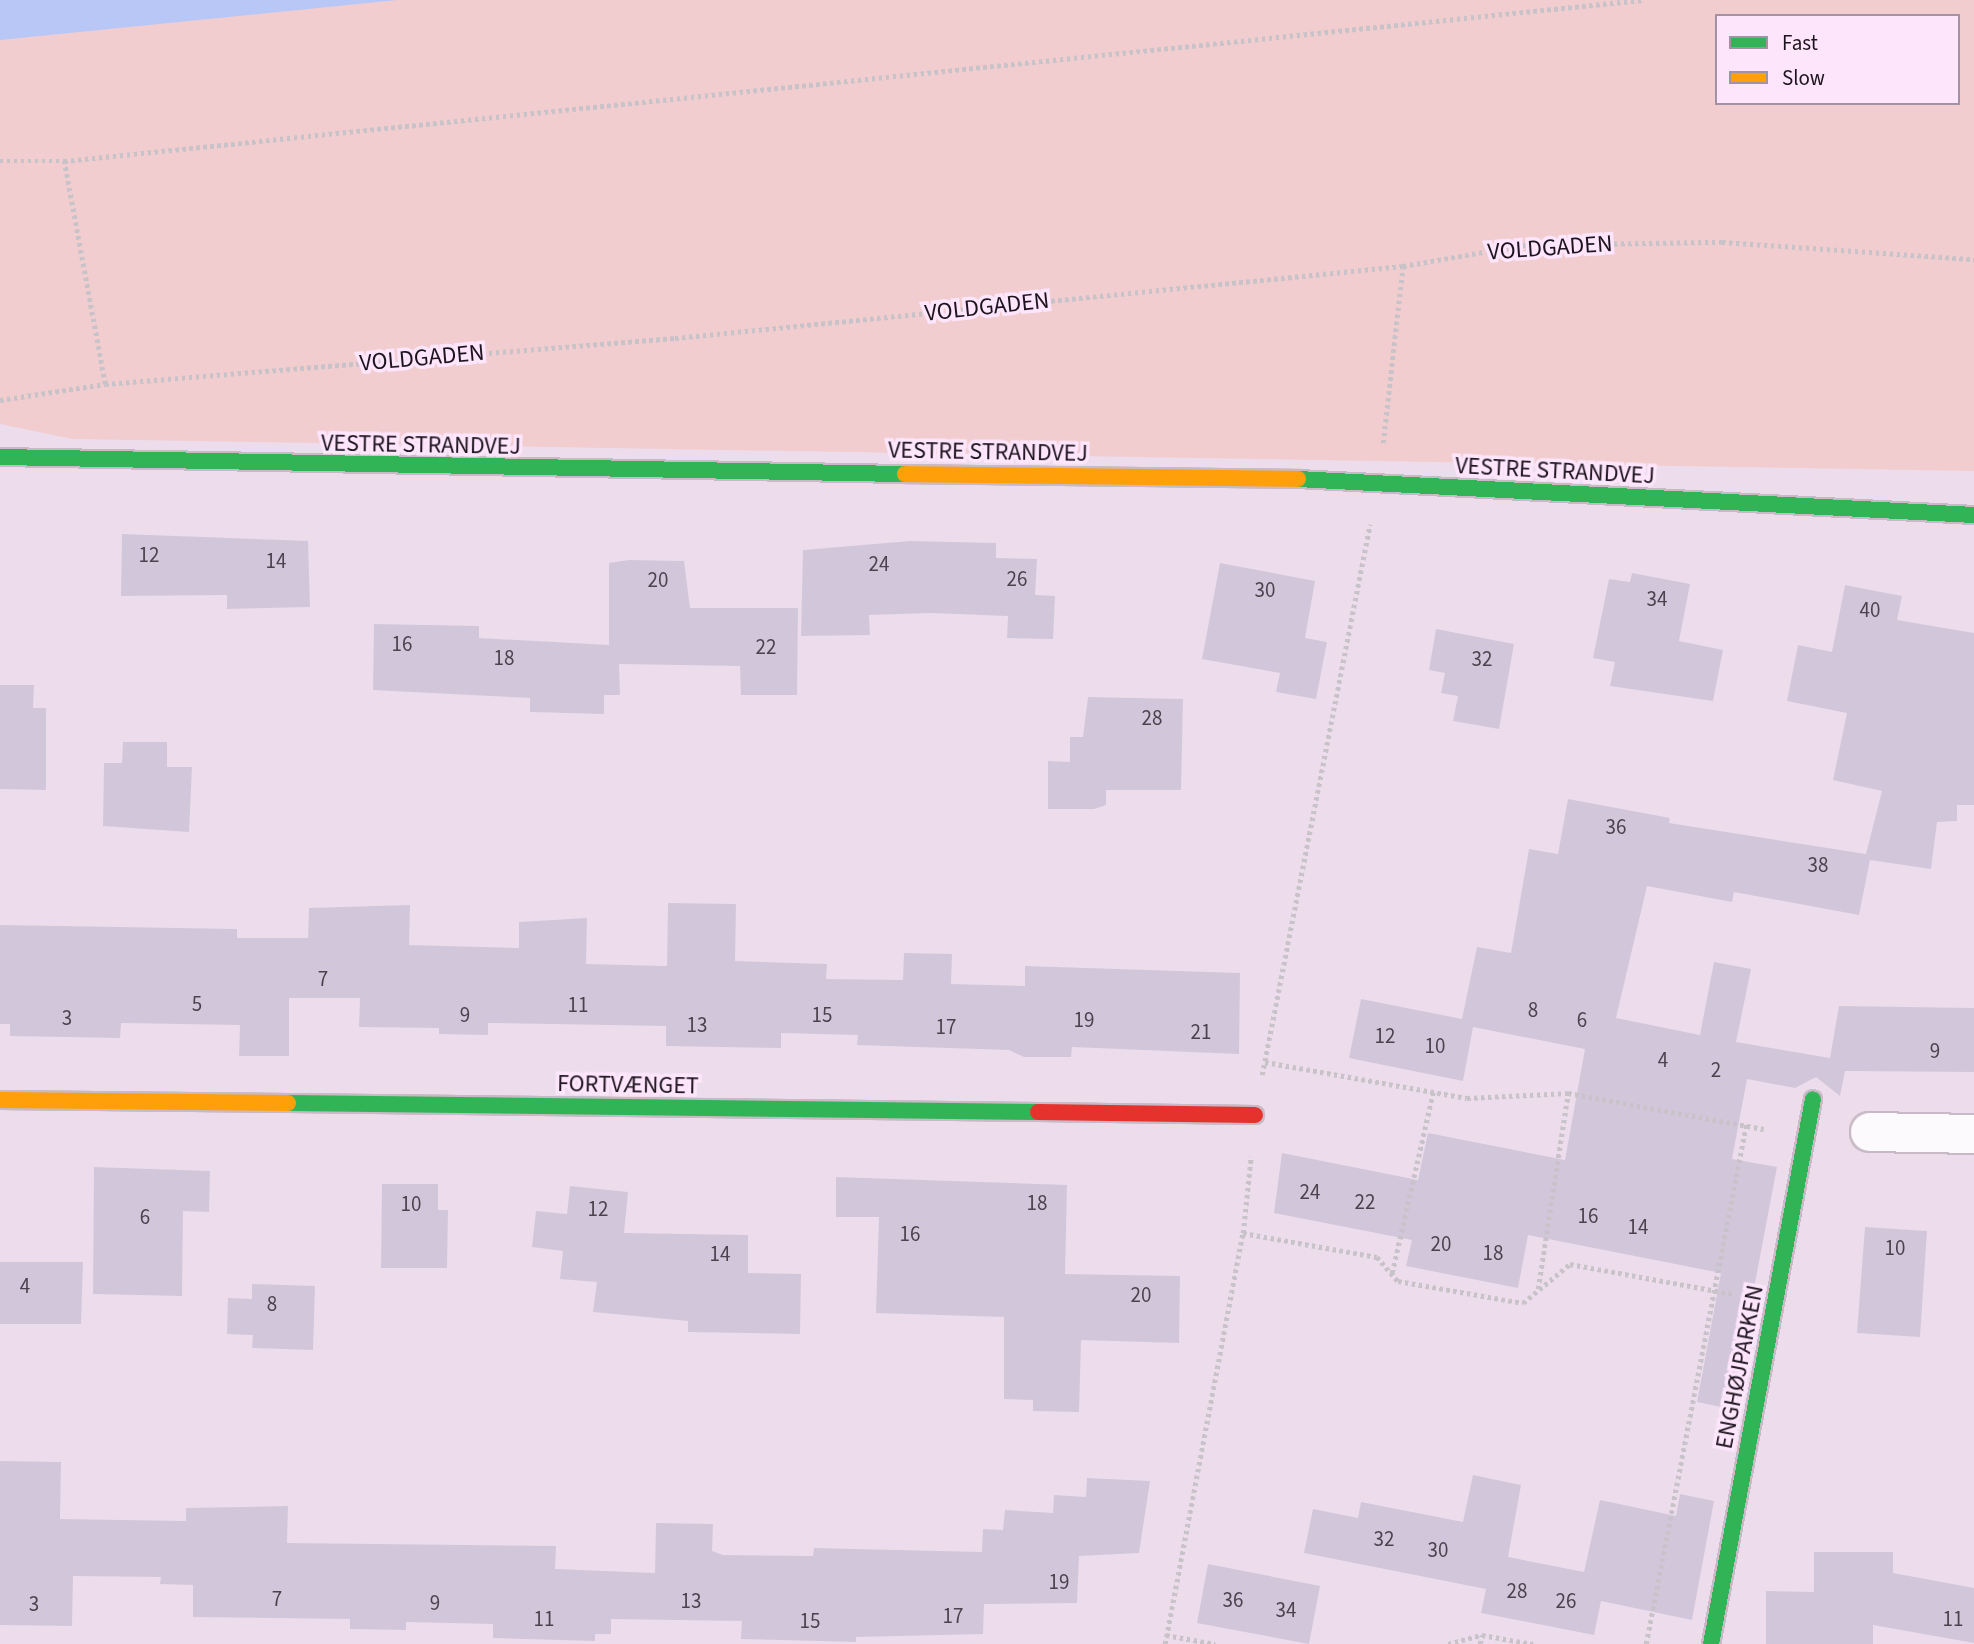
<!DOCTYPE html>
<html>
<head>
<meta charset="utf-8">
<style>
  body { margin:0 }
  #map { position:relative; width:1974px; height:1644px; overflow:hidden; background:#edddec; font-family:"Source Sans 3",sans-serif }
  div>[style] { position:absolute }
  .green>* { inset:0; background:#f1cdcf }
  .water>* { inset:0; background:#b8c7f6 }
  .building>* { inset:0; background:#d2c7da }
  .path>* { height:4.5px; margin-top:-2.25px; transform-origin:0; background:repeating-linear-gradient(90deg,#c8c3c8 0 3.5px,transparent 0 7px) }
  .roads { filter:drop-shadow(2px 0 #c7bac6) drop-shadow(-2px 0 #c7bac6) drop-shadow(0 2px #c7bac6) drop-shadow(0 -2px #c7bac6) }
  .street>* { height:38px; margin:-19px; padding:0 19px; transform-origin:19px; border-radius:19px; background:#fcfafc }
  .fast>* { height:16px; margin:-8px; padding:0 8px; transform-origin:8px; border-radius:8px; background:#30b455 }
  .slow>* { height:16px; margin:-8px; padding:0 8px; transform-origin:8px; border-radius:8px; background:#ff9f0a }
  .jam>* { height:16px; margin:-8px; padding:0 8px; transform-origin:8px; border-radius:8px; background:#e5322d }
  span { translate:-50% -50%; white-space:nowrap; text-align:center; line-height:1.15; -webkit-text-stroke:7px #fde5fc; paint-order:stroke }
  .number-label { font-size:21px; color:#4c424e }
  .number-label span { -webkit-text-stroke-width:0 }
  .street-label { font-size:24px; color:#1e141e }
  .legend { position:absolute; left:1715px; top:14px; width:245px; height:91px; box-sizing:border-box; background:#fde5fc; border:2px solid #a491a3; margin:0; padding:9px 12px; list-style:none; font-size:21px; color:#1e141e }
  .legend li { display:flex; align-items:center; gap:14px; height:35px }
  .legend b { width:35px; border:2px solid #a491a3 }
</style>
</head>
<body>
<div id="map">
  <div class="green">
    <div style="clip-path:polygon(evenodd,0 0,1974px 0,1974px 471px,72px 439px,0 424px,0 0,1717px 16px,1958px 16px,1958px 103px,1717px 103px,1717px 16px)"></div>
  </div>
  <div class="water">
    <div style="clip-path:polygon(0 0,397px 0,0 40px)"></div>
  </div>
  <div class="building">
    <div style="clip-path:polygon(122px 534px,308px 541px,310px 607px,227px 609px,227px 595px,121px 596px)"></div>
    <div style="clip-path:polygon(910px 541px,996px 543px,996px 558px,1037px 559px,1035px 595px,1055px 596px,1053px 639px,1007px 638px,1008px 616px,931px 613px,869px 615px,870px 635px,801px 636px,803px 550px)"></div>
    <div style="clip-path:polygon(629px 560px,684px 561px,690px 608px,798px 608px,797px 695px,741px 695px,740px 666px,619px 664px,620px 695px,604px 695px,604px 714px,530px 712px,530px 698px,373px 690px,374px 624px,479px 626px,479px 638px,609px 645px,609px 563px)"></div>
    <div style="clip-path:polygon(1220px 563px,1315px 581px,1305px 638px,1327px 642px,1316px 699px,1276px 692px,1280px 673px,1202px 659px)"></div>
    <div style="clip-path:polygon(1632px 573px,1690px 584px,1679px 641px,1723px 650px,1713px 701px,1610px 686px,1615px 662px,1593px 658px,1609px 579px,1630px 582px)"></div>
    <div style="clip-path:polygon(1845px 585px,1902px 596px,1897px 620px,1974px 633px,1974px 805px,1957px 805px,1957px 821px,1937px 822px,1931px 869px,1870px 860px,1859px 915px,1734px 892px,1732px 902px,1647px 886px,1616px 1018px,1700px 1035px,1714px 962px,1751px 969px,1736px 1042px,1830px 1058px,1839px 1006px,1974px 1008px,1974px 1072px,1845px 1071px,1840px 1096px,1816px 1077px,1795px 1088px,1747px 1079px,1732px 1159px,1777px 1167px,1731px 1409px,1697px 1402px,1721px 1273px,1528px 1235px,1518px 1288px,1406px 1266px,1412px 1240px,1274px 1213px,1282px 1153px,1418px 1180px,1428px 1133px,1565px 1160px,1585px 1049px,1473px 1027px,1463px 1081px,1349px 1058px,1361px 999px,1462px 1019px,1477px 947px,1511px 953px,1529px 849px,1558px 854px,1568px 799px,1670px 818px,1669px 823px,1866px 854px,1882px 791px,1833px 780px,1847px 713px,1787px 701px,1798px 645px,1832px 652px)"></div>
    <div style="clip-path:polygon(1436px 629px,1514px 644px,1499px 729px,1453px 721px,1458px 696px,1441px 693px,1445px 673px,1429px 670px)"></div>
    <div style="clip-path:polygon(0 685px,34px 685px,33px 708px,46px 708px,46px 790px,0 789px)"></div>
    <div style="clip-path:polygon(1088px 697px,1183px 699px,1181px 790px,1106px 790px,1106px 805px,1094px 809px,1048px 809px,1048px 761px,1070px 762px,1070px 737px,1083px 737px)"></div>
    <div style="clip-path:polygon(123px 742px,167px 742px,167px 767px,192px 767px,189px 832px,103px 826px,104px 763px,122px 763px)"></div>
    <div style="clip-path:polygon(668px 903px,736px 904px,735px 961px,827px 964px,826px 979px,903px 980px,904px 953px,952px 954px,951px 984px,1025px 986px,1025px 966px,1240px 973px,1239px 1054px,1072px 1047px,1071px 1057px,1024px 1057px,1009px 1050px,857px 1045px,858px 1035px,781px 1033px,781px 1048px,666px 1046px,666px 1026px,488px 1023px,488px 1035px,439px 1034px,439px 1028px,359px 1027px,360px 998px,289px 998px,289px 1056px,239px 1056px,240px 1025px,121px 1023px,120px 1038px,10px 1036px,10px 1024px,0 1024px,0 925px,237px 929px,237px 938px,308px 938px,309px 908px,410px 905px,409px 945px,519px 948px,519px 922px,587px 918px,586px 964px,667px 966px)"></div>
    <div style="clip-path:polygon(94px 1167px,210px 1171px,209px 1212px,183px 1211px,182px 1296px,93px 1294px)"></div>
    <div style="clip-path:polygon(836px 1177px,1067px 1185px,1065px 1274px,1180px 1276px,1179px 1343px,1081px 1340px,1079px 1412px,1033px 1411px,1033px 1400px,1004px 1399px,1004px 1317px,876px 1313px,879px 1217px,836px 1217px)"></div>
    <div style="clip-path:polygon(382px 1184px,438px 1184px,438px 1210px,448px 1210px,447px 1268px,381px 1268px)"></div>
    <div style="clip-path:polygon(570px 1186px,628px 1192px,624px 1233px,748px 1235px,748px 1273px,801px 1274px,800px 1334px,688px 1332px,688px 1321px,593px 1312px,597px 1282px,560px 1279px,563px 1251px,532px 1247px,536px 1211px,567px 1214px)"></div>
    <div style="clip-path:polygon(1865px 1227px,1927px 1231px,1920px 1337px,1857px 1333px)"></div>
    <div style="clip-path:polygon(0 1262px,83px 1262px,81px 1324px,0 1324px)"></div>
    <div style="clip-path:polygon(252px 1284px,315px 1286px,313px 1350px,252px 1348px,253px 1335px,227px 1334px,228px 1298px,252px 1299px)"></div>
    <div style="clip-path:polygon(0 1461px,61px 1462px,60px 1519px,186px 1521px,186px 1508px,288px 1506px,287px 1543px,556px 1546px,555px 1569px,655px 1573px,656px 1523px,713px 1524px,712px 1551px,723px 1555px,813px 1556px,814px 1548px,982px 1552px,983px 1529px,1003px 1530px,1005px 1510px,1053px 1513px,1054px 1495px,1086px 1497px,1087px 1478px,1150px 1481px,1139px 1553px,1079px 1556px,1077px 1603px,984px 1604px,983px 1634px,856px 1637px,856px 1642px,741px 1639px,742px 1621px,611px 1619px,611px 1634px,595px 1634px,595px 1641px,493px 1638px,493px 1624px,406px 1622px,406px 1630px,350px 1629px,350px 1619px,193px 1617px,193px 1585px,160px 1584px,161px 1577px,73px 1576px,72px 1626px,0 1625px)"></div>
    <div style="clip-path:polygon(1473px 1475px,1521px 1485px,1508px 1557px,1584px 1572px,1600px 1500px,1676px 1516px,1680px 1494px,1714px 1501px,1692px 1620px,1601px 1601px,1594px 1635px,1481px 1613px,1486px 1589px,1304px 1553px,1313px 1509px,1358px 1518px,1361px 1502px,1463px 1522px)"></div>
    <div style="clip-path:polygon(1814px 1552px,1893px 1552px,1893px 1573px,1974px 1588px,1974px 1643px,1873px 1625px,1873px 1644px,1766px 1644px,1766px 1591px,1814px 1592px)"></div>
    <div style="clip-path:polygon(1208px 1564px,1320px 1586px,1309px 1644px,1197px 1623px)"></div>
  </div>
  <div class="path">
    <div style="left:0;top:161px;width:64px"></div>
    <div style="left:105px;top:384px;width:227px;rotate:-100.4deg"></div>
    <div style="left:64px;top:161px;width:1586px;rotate:-5.83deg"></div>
    <div style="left:0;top:400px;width:106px;rotate:-8.7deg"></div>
    <div style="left:105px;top:384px;width:572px;rotate:-4.61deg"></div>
    <div style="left:675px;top:338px;width:732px;rotate:-5.65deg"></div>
    <div style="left:1403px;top:266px;width:122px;rotate:-9.9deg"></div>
    <div style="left:1523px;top:245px;width:199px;rotate:-0.9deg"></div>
    <div style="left:1722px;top:242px;width:253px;rotate:3.9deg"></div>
    <div style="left:1383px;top:443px;width:178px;rotate:-83.6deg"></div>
    <div style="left:1265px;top:1062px;width:205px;rotate:10.1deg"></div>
    <div style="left:1467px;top:1098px;width:101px;rotate:-2.8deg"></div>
    <div style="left:1568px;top:1093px;width:199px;rotate:10.4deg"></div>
    <div style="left:1262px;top:1075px;width:561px;rotate:-78.91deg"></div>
    <div style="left:1243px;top:1233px;width:136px;rotate:10.2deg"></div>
    <div style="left:1377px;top:1257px;width:32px;rotate:49deg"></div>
    <div style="left:1398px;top:1281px;width:127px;rotate:10deg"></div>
    <div style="left:1523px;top:1303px;width:61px;rotate:-39.7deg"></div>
    <div style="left:1570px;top:1264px;width:166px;rotate:10.4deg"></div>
    <div style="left:1392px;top:1273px;width:186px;rotate:-77.2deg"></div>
    <div style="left:1538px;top:1289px;width:198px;rotate:-81.3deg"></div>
    <div style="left:1166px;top:1635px;width:50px;rotate:10.4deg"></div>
    <div style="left:1165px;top:1644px;width:418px;rotate:-79.3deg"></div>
    <div style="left:1243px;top:1233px;width:77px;rotate:-84.1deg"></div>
    <div style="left:1448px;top:1644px;width:35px;rotate:-15deg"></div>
    <div style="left:1482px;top:1635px;width:52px;rotate:10deg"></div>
    <div style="left:1480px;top:1644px;width:9px;rotate:-77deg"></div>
    <div style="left:1646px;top:1644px;width:529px;rotate:-79.09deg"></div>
  </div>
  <div class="roads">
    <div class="street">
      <div style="left:1870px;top:1132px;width:104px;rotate:1.1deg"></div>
    </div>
    <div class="fast">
      <div style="left:0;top:457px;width:905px;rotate:1.08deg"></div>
      <div style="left:1298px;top:479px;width:677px;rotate:3.05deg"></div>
      <div style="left:288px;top:1103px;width:750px;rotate:0.69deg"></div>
      <div style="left:1711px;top:1644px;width:554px;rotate:-79.4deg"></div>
    </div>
    <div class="slow">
      <div style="left:905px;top:474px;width:393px;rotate:0.7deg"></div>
      <div style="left:0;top:1100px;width:288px;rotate:0.6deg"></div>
    </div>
    <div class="jam">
      <div style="left:1038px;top:1112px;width:217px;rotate:0.8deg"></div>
    </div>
  </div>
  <div class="number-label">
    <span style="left:149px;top:555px">12</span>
    <span style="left:276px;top:561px">14</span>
    <span style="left:879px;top:564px">24</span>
    <span style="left:1017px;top:579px">26</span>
    <span style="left:658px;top:580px">20</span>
    <span style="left:1265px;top:590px">30</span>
    <span style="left:1657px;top:599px">34</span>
    <span style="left:1870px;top:610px">40</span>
    <span style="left:402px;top:644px">16</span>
    <span style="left:766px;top:647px">22</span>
    <span style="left:504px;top:658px">18</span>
    <span style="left:1482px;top:659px">32</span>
    <span style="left:1152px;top:718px">28</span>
    <span style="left:1616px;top:827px">36</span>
    <span style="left:1818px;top:865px">38</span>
    <span style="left:323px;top:979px">7</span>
    <span style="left:197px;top:1004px">5</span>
    <span style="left:578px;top:1005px">11</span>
    <span style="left:1533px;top:1010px">8</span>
    <span style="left:465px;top:1015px">9</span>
    <span style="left:822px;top:1015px">15</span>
    <span style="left:67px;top:1018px">3</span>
    <span style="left:1084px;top:1020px">19</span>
    <span style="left:1582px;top:1020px">6</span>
    <span style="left:697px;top:1025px">13</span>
    <span style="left:946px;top:1027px">17</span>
    <span style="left:1201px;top:1032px">21</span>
    <span style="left:1385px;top:1036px">12</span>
    <span style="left:1435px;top:1046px">10</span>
    <span style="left:1935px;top:1051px">9</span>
    <span style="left:1663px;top:1060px">4</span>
    <span style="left:1716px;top:1070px">2</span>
    <span style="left:1310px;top:1192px">24</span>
    <span style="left:1365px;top:1202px">22</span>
    <span style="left:1037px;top:1203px">18</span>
    <span style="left:411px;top:1204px">10</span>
    <span style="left:598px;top:1209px">12</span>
    <span style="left:1588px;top:1216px">16</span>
    <span style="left:145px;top:1217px">6</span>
    <span style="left:1638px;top:1227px">14</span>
    <span style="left:910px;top:1234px">16</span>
    <span style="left:1441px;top:1244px">20</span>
    <span style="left:1895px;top:1248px">10</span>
    <span style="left:1493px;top:1253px">18</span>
    <span style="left:720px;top:1254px">14</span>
    <span style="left:25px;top:1286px">4</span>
    <span style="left:1141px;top:1295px">20</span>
    <span style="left:272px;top:1304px">8</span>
    <span style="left:1384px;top:1539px">32</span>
    <span style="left:1438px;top:1550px">30</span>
    <span style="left:1059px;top:1582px">19</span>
    <span style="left:1517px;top:1591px">28</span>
    <span style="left:277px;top:1599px">7</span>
    <span style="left:1233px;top:1600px">36</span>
    <span style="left:691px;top:1601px">13</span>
    <span style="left:1566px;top:1601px">26</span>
    <span style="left:435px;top:1603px">9</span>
    <span style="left:34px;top:1604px">3</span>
    <span style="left:1286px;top:1610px">34</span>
    <span style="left:953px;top:1616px">17</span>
    <span style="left:544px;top:1619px">11</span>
    <span style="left:1953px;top:1619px">11</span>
    <span style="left:810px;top:1621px">15</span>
  </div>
  <div class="street-label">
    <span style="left:1550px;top:248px;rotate:-4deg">VOLDGADEN</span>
    <span style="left:987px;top:307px;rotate:-6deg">VOLDGADEN</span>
    <span style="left:422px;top:358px;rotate:-5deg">VOLDGADEN</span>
    <span style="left:421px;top:445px;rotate:1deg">VESTRE STRANDVEJ</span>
    <span style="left:988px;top:452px;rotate:1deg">VESTRE STRANDVEJ</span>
    <span style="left:1555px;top:471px;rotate:3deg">VESTRE STRANDVEJ</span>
    <span style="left:628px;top:1085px;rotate:1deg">FORTVÆNGET</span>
    <span style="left:1740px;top:1367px;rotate:-79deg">ENGHØJPARKEN</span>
  </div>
  <ul class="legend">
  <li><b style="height:9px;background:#30b455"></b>Fast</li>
  <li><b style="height:9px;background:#ff9f0a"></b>Slow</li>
  </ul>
</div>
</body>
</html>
